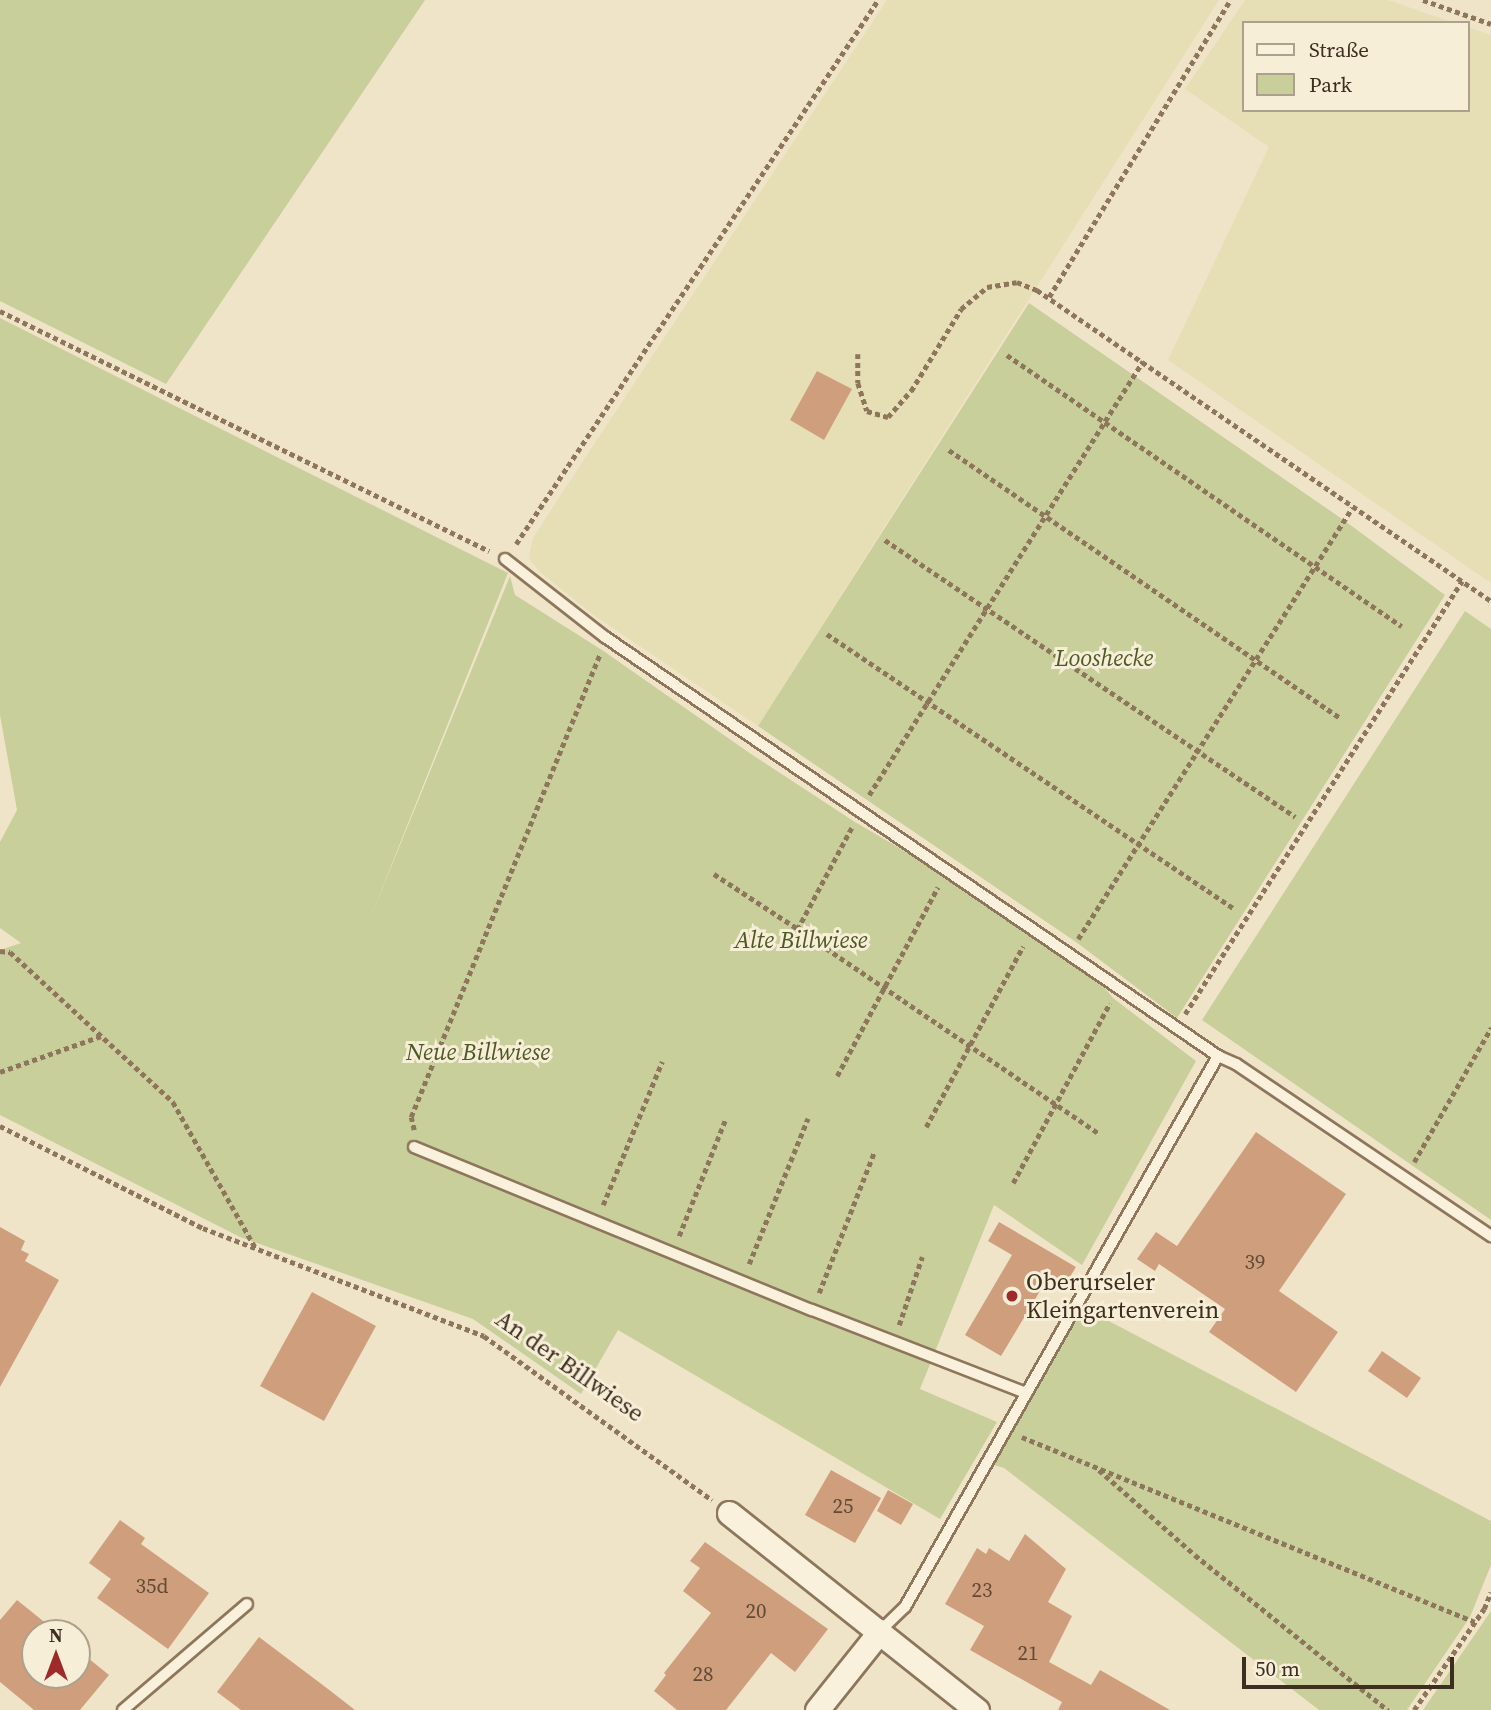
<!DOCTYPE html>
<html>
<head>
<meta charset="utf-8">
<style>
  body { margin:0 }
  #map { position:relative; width:1491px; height:1710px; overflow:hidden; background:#f0e4c8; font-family:"Source Serif 4",serif }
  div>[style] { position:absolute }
  .farmland>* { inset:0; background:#e6deb5 }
  .green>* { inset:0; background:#c9cf9b }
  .building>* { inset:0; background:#cf9f7d }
  .path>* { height:4.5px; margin-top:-2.25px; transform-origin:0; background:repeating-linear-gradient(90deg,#8d765c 0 5px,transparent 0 8.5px) }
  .roads { filter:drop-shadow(2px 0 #8d765c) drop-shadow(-2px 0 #8d765c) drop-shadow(0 2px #8d765c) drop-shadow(0 -2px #8d765c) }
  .lane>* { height:10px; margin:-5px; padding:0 5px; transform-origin:5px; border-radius:5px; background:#faf1dc }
  .street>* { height:23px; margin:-11.5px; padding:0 11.5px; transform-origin:11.5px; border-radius:11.5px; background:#faf1dc }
  .dots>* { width:19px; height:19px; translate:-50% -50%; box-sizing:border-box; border:4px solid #f7eed8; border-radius:50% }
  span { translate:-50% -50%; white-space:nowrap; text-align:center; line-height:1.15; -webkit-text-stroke:6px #f7eed8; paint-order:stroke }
  .number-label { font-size:21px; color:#624a37 }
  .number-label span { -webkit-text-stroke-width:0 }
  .park-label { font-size:24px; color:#4d5a26; font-style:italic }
  .poi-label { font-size:24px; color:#3d2e20 }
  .left { translate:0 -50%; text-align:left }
  .street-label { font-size:24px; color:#3d2e20 }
  .legend { position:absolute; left:1242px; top:21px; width:228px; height:91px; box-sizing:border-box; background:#f7eed8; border:2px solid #ada18e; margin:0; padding:9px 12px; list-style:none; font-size:21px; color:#3d2e20 }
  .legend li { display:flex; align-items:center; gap:14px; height:35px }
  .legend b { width:35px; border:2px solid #ada18e }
  .north { position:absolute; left:21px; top:1619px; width:70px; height:70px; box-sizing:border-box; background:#f7eed8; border:2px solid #ada18e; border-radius:50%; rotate:0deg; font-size:19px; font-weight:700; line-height:28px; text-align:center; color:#3d2e20 }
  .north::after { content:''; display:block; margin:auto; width:24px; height:32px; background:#9e2a2b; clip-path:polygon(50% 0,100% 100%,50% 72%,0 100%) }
  .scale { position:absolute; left:1242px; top:1657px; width:212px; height:32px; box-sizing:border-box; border:4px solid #3d2e20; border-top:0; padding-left:9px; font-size:21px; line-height:24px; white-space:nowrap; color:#3d2e20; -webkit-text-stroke:5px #f7eed8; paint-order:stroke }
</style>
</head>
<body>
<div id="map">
  <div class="farmland">
    <div style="clip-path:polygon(887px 0,1219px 0,758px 726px,592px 614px,539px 571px,529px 558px,530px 552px,533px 538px,558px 499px)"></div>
    <div style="clip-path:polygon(1245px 0,1388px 0,1454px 23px,1244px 23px,1244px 110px,1468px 110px,1468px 27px,1491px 35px,1491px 583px,1168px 360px,1269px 147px,1185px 89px)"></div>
  </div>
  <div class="green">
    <div style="clip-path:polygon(0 0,425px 0,166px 384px,0 301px)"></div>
    <div style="clip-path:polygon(1029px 303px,1345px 521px,1445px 595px,1177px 1018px,1076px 942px,758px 726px)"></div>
    <div style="clip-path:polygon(0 318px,508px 573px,371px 916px,510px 576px,515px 595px,602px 650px,751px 754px,855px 822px,932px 867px,1099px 981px,1113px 998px,1196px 1061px,1082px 1265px,994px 1205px,920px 1389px,997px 1422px,940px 1519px,618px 1330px,581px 1394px,473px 1319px,240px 1237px,0 1115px,0 950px,21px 943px,0 928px,0 842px,17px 810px,0 715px)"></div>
    <div style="clip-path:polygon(1465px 611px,1491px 629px,1491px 1220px,1202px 1020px)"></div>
    <div style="clip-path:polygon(1084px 1308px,1491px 1521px,1491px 1565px,1470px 1617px,1407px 1710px,1319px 1710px,1004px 1468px,994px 1465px)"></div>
    <div style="clip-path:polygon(1491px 1611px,1491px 1710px,1423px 1710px)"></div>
  </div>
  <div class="building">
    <div style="clip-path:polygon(817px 371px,852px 389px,824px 440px,790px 420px)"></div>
    <div style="clip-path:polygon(1256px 1132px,1346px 1194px,1279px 1291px,1338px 1332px,1296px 1392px,1209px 1332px,1225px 1309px,1159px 1264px,1155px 1271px,1137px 1259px,1156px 1232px,1177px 1246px)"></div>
    <div style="clip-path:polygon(999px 1222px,1076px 1267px,1065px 1285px,1049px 1276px,1001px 1356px,965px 1335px,1012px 1255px,988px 1241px)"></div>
    <div style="clip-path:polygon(0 1227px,25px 1241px,21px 1250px,29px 1254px,25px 1261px,59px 1280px,0 1387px)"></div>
    <div style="clip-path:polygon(312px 1292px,376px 1326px,324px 1421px,260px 1386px)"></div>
    <div style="clip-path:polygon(1382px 1351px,1421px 1378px,1407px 1398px,1368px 1371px)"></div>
    <div style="clip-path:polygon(831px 1470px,881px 1498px,855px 1543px,805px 1515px)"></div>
    <div style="clip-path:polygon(888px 1490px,913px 1504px,901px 1525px,877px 1511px)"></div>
    <div style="clip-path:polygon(120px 1520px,145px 1538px,141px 1544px,209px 1593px,168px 1649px,97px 1598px,111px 1579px,89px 1563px)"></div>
    <div style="clip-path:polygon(1025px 1534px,1066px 1569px,1048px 1602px,1072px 1616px,1049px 1662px,1091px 1685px,1100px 1670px,1170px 1710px,1058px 1710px,1062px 1702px,970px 1650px,984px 1626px,945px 1604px,977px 1548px,986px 1554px,989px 1548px,1009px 1561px)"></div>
    <div style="clip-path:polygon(705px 1542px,828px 1629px,795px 1672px,771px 1653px,726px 1710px,677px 1710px,654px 1691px,666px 1675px,664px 1673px,711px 1613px,683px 1591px,700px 1568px,690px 1561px)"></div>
    <div style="clip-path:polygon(17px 1600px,58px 1633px,35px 1633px,35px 1675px,77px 1675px,77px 1649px,109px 1675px,80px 1710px,34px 1710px,0 1682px,0 1620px)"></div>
    <div style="clip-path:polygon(259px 1637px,328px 1689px,355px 1710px,241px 1710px,217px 1692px)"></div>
  </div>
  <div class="path">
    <div style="left:1423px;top:0;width:72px;rotate:19.4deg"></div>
    <div style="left:1049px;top:297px;width:348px;rotate:-58.6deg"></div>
    <div style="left:0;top:311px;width:545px;rotate:26.14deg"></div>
    <div style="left:858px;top:354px;width:29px;rotate:90deg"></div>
    <div style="left:858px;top:383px;width:29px;rotate:72deg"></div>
    <div style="left:867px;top:411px;width:22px;rotate:16deg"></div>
    <div style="left:888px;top:417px;width:35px;rotate:-49deg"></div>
    <div style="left:911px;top:391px;width:96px;rotate:-58.6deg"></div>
    <div style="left:961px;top:309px;width:34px;rotate:-40deg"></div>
    <div style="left:987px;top:287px;width:30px;rotate:-9deg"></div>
    <div style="left:1017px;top:282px;width:22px;rotate:22deg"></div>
    <div style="left:1037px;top:290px;width:550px;rotate:34.41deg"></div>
    <div style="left:1007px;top:355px;width:479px;rotate:34.5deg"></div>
    <div style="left:949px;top:450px;width:475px;rotate:34.4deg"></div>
    <div style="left:885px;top:540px;width:495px;rotate:34deg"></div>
    <div style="left:516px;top:544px;width:653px;rotate:-56.36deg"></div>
    <div style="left:827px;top:634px;width:491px;rotate:34deg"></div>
    <div style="left:869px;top:795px;width:513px;rotate:-57.73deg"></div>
    <div style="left:852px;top:828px;width:115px;rotate:118.1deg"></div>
    <div style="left:798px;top:929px;width:363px;rotate:34.2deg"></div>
    <div style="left:714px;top:874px;width:100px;rotate:33.2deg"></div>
    <div style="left:1078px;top:939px;width:511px;rotate:-57.55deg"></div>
    <div style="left:0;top:951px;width:10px;rotate:6deg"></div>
    <div style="left:10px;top:952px;width:222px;rotate:42.6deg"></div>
    <div style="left:173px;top:1102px;width:167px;rotate:60.5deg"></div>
    <div style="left:1185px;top:1014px;width:514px;rotate:-57.39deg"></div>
    <div style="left:0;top:1072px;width:107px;rotate:-19.6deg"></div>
    <div style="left:837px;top:1076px;width:214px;rotate:-61.9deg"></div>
    <div style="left:0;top:1126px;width:227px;rotate:26.7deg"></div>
    <div style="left:203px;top:1228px;width:301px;rotate:21deg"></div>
    <div style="left:484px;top:1336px;width:281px;rotate:35.7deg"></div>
    <div style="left:926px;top:1127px;width:205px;rotate:-61.8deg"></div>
    <div style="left:414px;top:1130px;width:13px;rotate:-103deg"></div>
    <div style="left:411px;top:1117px;width:499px;rotate:-67.8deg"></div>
    <div style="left:1414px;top:1162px;width:155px;rotate:-60.1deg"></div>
    <div style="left:1013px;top:1183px;width:204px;rotate:-61.7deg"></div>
    <div style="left:603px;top:1205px;width:155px;rotate:-67.6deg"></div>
    <div style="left:679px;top:1236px;width:127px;rotate:-68.3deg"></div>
    <div style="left:749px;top:1264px;width:157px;rotate:-68deg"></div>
    <div style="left:819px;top:1293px;width:150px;rotate:-68.6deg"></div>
    <div style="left:899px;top:1325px;width:72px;rotate:-71.3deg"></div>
    <div style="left:1022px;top:1437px;width:489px;rotate:22.2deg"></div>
    <div style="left:1099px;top:1470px;width:128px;rotate:41.5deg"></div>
    <div style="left:1195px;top:1555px;width:248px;rotate:38.8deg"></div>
    <div style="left:1414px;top:1710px;width:123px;rotate:-55.3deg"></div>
    <div style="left:1484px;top:1609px;width:18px;rotate:-68deg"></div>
  </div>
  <div class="roads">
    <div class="lane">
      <div style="left:505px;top:559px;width:127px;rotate:38deg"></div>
      <div style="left:605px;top:637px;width:743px;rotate:34.35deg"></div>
      <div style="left:1218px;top:1056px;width:20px;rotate:24deg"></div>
      <div style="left:1236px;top:1064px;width:308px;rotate:34deg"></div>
      <div style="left:414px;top:1147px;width:430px;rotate:22.3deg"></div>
      <div style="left:812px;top:1310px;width:230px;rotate:21.2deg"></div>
      <div style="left:880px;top:1631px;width:35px;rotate:-44deg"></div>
      <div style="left:905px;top:1607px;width:634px;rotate:-60.4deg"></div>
      <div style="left:123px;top:1710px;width:163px;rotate:-40.5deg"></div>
    </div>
    <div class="street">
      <div style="left:729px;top:1513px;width:317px;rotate:38.5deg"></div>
      <div style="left:817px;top:1710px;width:101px;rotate:-51.4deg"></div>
    </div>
  </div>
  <div class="dots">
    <div style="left:1012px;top:1296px;background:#9e2a2b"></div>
  </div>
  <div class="number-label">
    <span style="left:1255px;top:1262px">39</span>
    <span style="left:843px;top:1506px">25</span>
    <span style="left:152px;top:1586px">35d</span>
    <span style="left:982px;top:1590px">23</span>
    <span style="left:756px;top:1611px">20</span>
    <span style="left:1028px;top:1653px">21</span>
    <span style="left:703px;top:1674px">28</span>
  </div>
  <div class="park-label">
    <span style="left:1104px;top:658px">Looshecke</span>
    <span style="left:801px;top:940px">Alte Billwiese</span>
    <span style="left:478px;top:1052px">Neue Billwiese</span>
  </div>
  <div class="poi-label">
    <span class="left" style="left:1026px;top:1296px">Oberurseler<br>Kleingartenverein</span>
  </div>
  <div class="street-label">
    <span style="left:570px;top:1366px;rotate:35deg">An der Billwiese</span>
  </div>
  <ul class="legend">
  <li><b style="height:9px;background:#faf1dc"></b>Straße</li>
  <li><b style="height:19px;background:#c9cf9b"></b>Park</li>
  </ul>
  <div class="north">N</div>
  <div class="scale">50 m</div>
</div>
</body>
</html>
